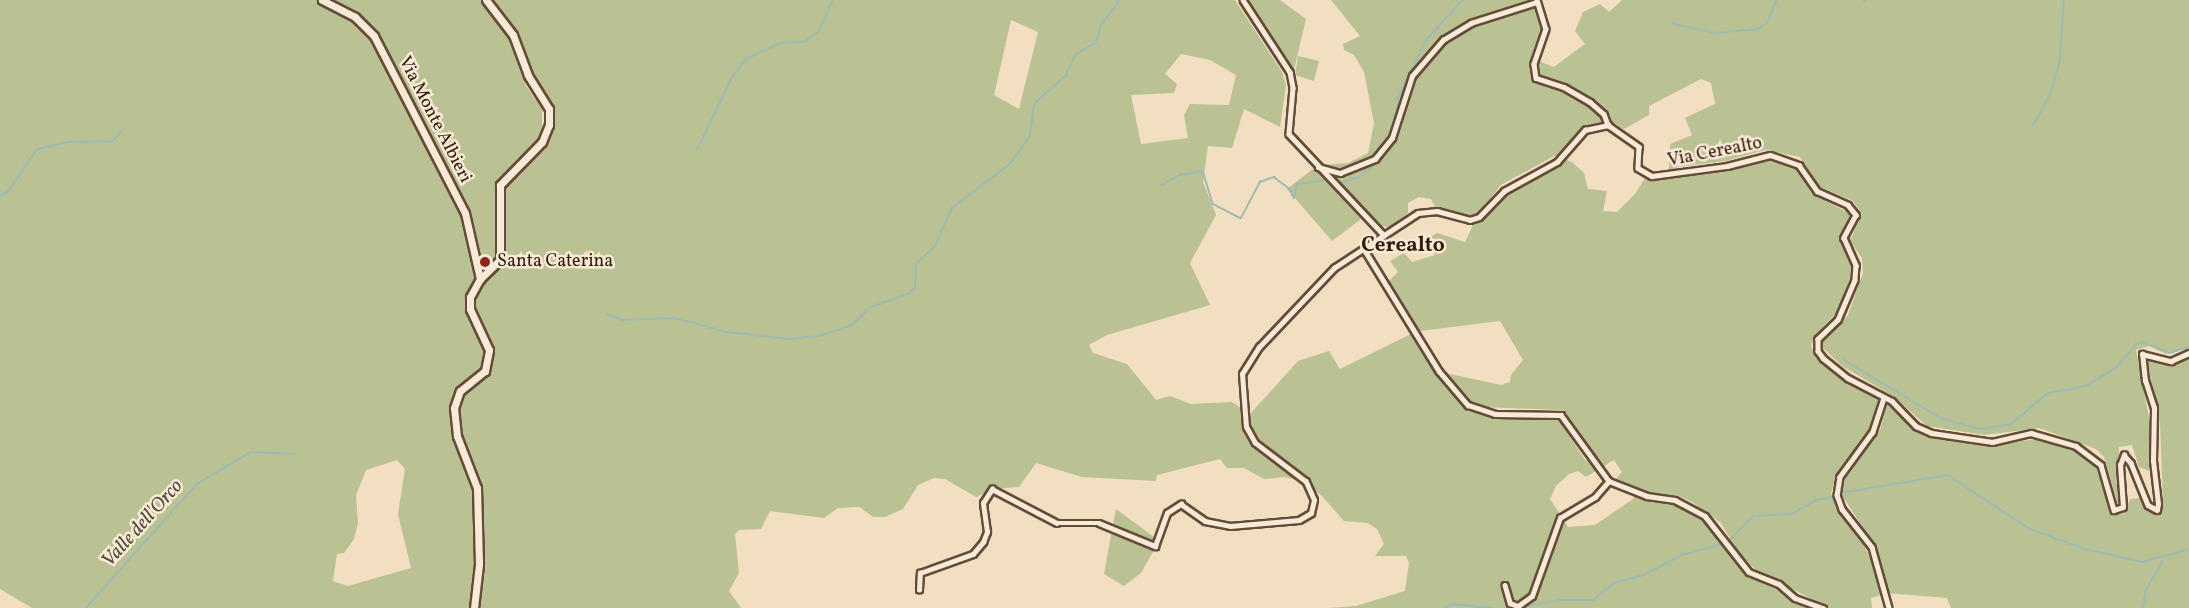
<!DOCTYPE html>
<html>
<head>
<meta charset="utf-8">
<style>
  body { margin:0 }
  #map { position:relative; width:2189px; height:608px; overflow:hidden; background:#f2dec0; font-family:Vollkorn,serif }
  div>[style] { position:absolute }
  .green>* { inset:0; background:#bac192 }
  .stream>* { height:1.5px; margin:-0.75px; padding:0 0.75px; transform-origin:0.75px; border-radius:0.75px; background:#9bbcb5 }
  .roads { filter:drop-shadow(2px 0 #644c38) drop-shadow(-2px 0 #644c38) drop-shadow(0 2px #644c38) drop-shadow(0 -2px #644c38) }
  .street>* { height:4.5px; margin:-2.25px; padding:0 2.25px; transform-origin:2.25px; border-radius:2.25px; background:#f7ead6 }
  .secondary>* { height:7px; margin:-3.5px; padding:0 3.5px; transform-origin:3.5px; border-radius:3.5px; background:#f7ead6 }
  .dots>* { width:16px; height:16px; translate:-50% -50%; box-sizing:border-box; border:3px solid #f7ead6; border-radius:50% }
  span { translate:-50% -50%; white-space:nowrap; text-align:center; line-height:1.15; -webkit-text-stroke:5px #f7ead6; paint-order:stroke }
  .street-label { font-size:18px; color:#341c0a }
  .poi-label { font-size:18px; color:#341c0a }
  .left { translate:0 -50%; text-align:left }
  .water-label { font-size:20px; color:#534c3d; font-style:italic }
  .quarter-label { font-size:21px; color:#341c0a; font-weight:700 }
</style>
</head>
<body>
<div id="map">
  <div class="green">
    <div style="clip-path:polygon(evenodd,0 0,480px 0,508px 38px,526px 86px,542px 109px,542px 131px,531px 153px,549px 143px,554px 113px,531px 72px,519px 37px,492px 0,1235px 0,1282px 72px,1286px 85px,1280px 127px,1244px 109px,1232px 148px,1208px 146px,1203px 182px,1216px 215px,1190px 263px,1210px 305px,1107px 335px,1089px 345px,1093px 353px,1127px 364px,1156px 400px,1170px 396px,1191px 404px,1232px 402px,1250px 414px,1298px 361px,1329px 351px,1340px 369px,1419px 330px,1386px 284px,1398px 272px,1390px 261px,1404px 253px,1412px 262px,1435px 255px,1428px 239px,1437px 233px,1465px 242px,1472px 227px,1473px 218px,1449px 213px,1435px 207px,1431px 199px,1419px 197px,1408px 203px,1408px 213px,1397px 222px,1389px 227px,1378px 226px,1319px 165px,1348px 163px,1368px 153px,1374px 123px,1364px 72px,1354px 55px,1344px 50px,1343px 44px,1360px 36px,1331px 0,1537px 0,1549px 29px,1534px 47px,1533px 59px,1554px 67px,1585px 44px,1575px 31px,1583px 12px,1600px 4px,1609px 12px,1622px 0,2189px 0,2189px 347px,2166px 354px,2149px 346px,2136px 350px,2150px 423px,2149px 471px,2139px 467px,2132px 445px,2119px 447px,2118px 505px,2104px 457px,2096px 449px,2039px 428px,1984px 435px,1927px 426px,1893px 396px,1842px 366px,1823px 348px,1822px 342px,1848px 315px,1863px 273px,1862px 258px,1850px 241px,1862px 214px,1853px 201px,1818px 186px,1800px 157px,1765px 150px,1725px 161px,1677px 167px,1670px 173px,1680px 177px,1727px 171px,1766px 160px,1786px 162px,1798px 170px,1812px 194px,1851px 214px,1840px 242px,1852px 262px,1852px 271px,1839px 310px,1814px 336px,1811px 347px,1836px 375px,1879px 400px,1873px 425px,1838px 473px,1831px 493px,1841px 513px,1858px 533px,1886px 591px,1883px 569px,1875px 547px,1840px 492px,1846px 478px,1880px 430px,1887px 405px,1924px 436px,1984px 446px,2037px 439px,2081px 453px,2094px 461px,2112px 514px,2124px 514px,2130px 499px,2140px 498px,2148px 511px,2157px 513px,2163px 503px,2160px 423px,2146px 356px,2165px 365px,2189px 358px,2189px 608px,1951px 608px,1947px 598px,1886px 593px,1871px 598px,1872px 608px,1829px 608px,1756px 570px,1739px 553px,1721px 523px,1692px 502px,1679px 496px,1639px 491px,1651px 502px,1677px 504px,1700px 517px,1714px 529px,1732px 559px,1751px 578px,1815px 608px,1328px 608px,1356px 606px,1405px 591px,1409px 563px,1406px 556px,1375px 556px,1384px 544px,1377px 529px,1368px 523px,1344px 521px,1321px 495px,1300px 481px,1285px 477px,1264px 479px,1244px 468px,1227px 468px,1220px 459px,1157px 475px,1156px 481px,1082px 477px,1036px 463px,1019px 487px,993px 489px,976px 497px,945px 479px,934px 478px,918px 485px,903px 509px,885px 517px,873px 517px,860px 507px,838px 508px,824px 518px,770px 511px,761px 529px,739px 530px,735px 534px,739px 573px,729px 591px,741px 608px,32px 608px,0 589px,0 0,1011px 20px,1038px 32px,1019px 109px,994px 95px,1011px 20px,0 0,1181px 54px,1210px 60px,1236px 75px,1229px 105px,1190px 104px,1184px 115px,1188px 138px,1141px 144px,1131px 95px,1174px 93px,1177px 84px,1165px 74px,1181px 54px,0 0,1701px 79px,1711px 83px,1715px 104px,1685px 118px,1692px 135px,1670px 144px,1669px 173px,1647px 175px,1635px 194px,1617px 212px,1603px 211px,1607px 191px,1588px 189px,1584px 173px,1572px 162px,1558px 157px,1585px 128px,1597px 123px,1614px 123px,1624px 129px,1649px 115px,1649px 106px,1701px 79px,0 0,1556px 155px,1562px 164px,1507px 193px,1480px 221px,1474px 218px,1501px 185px,1556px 155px,0 0,1500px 321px,1523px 360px,1511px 375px,1510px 382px,1501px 385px,1445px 373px,1465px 397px,1481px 407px,1563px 410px,1599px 465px,1585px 460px,1558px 418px,1496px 418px,1468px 411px,1437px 376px,1417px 341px,1420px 331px,1500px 321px,0 0,397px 460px,405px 469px,398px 514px,411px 568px,348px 586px,333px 581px,337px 554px,344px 553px,354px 539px,358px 523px,356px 495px,366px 470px,397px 460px,0 0,1614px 460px,1622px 472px,1616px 479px,1637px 490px,1633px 499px,1595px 525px,1568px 527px,1550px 499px,1556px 486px,1569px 474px,1578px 471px,1586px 477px,1614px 460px)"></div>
    <div style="clip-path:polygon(1247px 0,1280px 0,1306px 19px,1293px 74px)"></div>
    <div style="clip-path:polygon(1298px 56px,1319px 61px,1314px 81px,1295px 75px)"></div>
    <div style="clip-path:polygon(1314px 168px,1361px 219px,1332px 241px,1287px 189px)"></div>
    <div style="clip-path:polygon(1116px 509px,1154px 537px,1153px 552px,1141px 573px,1124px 586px,1104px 574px)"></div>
  </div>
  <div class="stream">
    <div style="left:1864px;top:1px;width:1px;rotate:-45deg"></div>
    <div style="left:1673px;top:24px;width:45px;rotate:11.6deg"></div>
    <div style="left:1717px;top:33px;width:41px;rotate:-5.6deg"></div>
    <div style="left:1758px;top:29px;width:11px;rotate:-34deg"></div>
    <div style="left:1767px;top:23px;width:25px;rotate:-67deg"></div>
    <div style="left:1396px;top:114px;width:16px;rotate:-83deg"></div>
    <div style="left:1398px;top:98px;width:64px;rotate:-64.2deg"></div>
    <div style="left:1426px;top:40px;width:54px;rotate:-47.2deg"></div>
    <div style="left:2033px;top:125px;width:34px;rotate:-60deg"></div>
    <div style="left:2050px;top:95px;width:36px;rotate:-74deg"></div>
    <div style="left:2060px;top:60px;width:60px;rotate:-86.2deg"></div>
    <div style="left:697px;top:150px;width:79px;rotate:-64.4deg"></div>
    <div style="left:731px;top:79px;width:25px;rotate:-53deg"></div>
    <div style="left:746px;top:59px;width:38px;rotate:-25deg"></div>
    <div style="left:780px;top:43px;width:26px;rotate:-4deg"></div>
    <div style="left:806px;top:41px;width:16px;rotate:-38deg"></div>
    <div style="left:819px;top:31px;width:34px;rotate:-66deg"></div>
    <div style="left:1337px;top:184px;width:23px;rotate:-18deg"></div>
    <div style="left:1359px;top:177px;width:23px;rotate:-38deg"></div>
    <div style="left:1377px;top:163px;width:37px;rotate:-54deg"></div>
    <div style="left:1162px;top:185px;width:21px;rotate:-29deg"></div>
    <div style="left:1180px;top:175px;width:23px;rotate:-10deg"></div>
    <div style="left:1203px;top:171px;width:34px;rotate:73deg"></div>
    <div style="left:1213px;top:204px;width:31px;rotate:27deg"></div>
    <div style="left:1241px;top:218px;width:41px;rotate:-62.2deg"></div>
    <div style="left:1260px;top:182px;width:15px;rotate:-20deg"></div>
    <div style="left:1274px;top:177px;width:20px;rotate:37deg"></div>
    <div style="left:1290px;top:189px;width:10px;rotate:66deg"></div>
    <div style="left:1294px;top:198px;width:14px;rotate:-78deg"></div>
    <div style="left:1297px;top:184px;width:27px;rotate:-8deg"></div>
    <div style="left:0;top:196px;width:9px;rotate:-27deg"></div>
    <div style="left:8px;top:192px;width:52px;rotate:-56deg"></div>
    <div style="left:37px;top:149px;width:32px;rotate:-13deg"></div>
    <div style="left:68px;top:142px;width:45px;rotate:-1.3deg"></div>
    <div style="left:113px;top:141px;width:12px;rotate:-48deg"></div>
    <div style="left:607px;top:314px;width:17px;rotate:21deg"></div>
    <div style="left:623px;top:320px;width:53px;rotate:-2.2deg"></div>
    <div style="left:676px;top:318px;width:53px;rotate:15.4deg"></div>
    <div style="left:727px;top:332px;width:62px;rotate:6.4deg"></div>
    <div style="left:789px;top:339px;width:30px;rotate:-6deg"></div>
    <div style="left:819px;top:336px;width:35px;rotate:-18deg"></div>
    <div style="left:852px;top:325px;width:24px;rotate:-45deg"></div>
    <div style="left:869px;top:308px;width:44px;rotate:-20.1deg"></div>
    <div style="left:910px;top:293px;width:8px;rotate:-50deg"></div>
    <div style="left:915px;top:287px;width:23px;rotate:-88deg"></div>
    <div style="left:916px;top:264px;width:26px;rotate:-43deg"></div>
    <div style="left:935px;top:246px;width:42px;rotate:-65.9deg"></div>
    <div style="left:952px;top:208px;width:74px;rotate:-37.3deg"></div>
    <div style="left:1011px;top:163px;width:33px;rotate:-55deg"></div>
    <div style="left:1030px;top:136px;width:32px;rotate:-83deg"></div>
    <div style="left:1034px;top:104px;width:43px;rotate:-42.2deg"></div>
    <div style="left:1066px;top:75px;width:22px;rotate:-66deg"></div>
    <div style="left:1075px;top:55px;width:24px;rotate:-30deg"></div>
    <div style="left:1096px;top:43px;width:19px;rotate:-74deg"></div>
    <div style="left:1101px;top:25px;width:31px;rotate:-53deg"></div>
    <div style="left:1844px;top:360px;width:113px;rotate:30.9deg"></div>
    <div style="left:1941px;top:418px;width:41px;rotate:15.8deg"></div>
    <div style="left:1980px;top:429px;width:30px;rotate:-8deg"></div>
    <div style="left:2010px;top:425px;width:50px;rotate:-40.1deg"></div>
    <div style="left:2048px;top:393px;width:39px;rotate:-10deg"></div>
    <div style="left:2086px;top:386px;width:35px;rotate:-31deg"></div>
    <div style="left:2116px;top:368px;width:31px;rotate:-50deg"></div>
    <div style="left:2136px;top:344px;width:8px;rotate:-14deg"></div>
    <div style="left:2144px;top:342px;width:28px;rotate:23deg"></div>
    <div style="left:2170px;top:353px;width:20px;rotate:-18deg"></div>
    <div style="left:1840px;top:493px;width:109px;rotate:-9.5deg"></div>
    <div style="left:1948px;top:475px;width:98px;rotate:33.4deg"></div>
    <div style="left:2030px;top:529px;width:59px;rotate:19.7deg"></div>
    <div style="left:2086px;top:549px;width:58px;rotate:12.8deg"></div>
    <div style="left:2143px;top:562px;width:48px;rotate:-15.8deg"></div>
    <div style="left:1728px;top:542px;width:36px;rotate:-46deg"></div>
    <div style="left:1753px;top:516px;width:39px;rotate:-3deg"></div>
    <div style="left:1792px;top:514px;width:28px;rotate:-30deg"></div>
    <div style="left:1816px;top:500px;width:17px;rotate:-10deg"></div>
    <div style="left:86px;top:608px;width:166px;rotate:-48.2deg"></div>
    <div style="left:197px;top:484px;width:63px;rotate:-30.7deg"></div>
    <div style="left:251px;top:452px;width:44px;rotate:2.6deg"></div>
    <div style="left:1444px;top:608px;width:9px;rotate:-27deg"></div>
    <div style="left:1452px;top:604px;width:41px;rotate:5.6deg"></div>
    <div style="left:1519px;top:608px;width:42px;rotate:-11deg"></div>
    <div style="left:1560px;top:600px;width:33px"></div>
    <div style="left:1593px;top:600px;width:27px;rotate:-39deg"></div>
    <div style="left:1614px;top:583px;width:31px;rotate:-15deg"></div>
    <div style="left:1644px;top:575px;width:43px;rotate:-27.8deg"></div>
    <div style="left:1682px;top:555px;width:42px;rotate:-15deg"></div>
    <div style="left:2143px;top:608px;width:18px;rotate:-81deg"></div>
    <div style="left:2146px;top:590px;width:34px;rotate:-60deg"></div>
  </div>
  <div class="roads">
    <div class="street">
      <div style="left:1243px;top:0;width:86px;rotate:56.9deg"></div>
      <div style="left:1290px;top:72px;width:16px;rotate:79deg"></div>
      <div style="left:1293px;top:88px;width:46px;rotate:95deg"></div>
      <div style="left:1289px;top:134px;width:139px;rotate:46.8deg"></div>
      <div style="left:1537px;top:0;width:30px;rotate:73deg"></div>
      <div style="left:1546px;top:29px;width:37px;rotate:109deg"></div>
      <div style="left:1534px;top:64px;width:14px;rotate:82deg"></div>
      <div style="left:1536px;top:78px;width:29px;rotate:18deg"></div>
      <div style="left:1564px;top:87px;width:30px;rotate:30deg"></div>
      <div style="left:1590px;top:102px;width:18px;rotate:41deg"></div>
      <div style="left:1604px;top:114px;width:12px;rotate:70deg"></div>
      <div style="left:1318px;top:167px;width:23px;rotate:15deg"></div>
      <div style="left:1340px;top:173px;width:38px;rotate:-22deg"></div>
      <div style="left:1375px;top:159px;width:27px;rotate:-51deg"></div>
      <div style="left:1392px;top:138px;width:65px;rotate:-72.1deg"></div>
      <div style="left:1412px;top:76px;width:48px;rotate:-49.3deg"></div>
      <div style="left:1443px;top:40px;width:33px;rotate:-31deg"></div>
      <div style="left:1471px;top:23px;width:69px;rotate:-17.7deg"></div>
      <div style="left:1364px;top:249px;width:143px;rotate:58.4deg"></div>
      <div style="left:1439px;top:371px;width:45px;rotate:49.5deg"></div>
      <div style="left:1468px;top:405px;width:28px;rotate:18deg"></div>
      <div style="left:1495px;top:414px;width:66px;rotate:0.9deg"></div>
      <div style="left:1561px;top:415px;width:82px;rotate:54deg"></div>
      <div style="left:1609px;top:481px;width:41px;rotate:21.5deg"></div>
      <div style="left:1647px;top:496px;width:28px;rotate:8deg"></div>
      <div style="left:1675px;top:500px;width:34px;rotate:28deg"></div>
      <div style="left:1705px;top:516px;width:71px;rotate:51.8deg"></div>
      <div style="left:1749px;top:572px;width:32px;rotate:22deg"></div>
      <div style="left:1779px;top:584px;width:21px;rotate:41deg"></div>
      <div style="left:1795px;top:598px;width:30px;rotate:20deg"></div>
      <div style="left:1884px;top:398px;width:36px;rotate:108deg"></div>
      <div style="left:1873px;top:432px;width:56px;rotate:126.3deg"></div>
      <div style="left:1840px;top:477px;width:18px;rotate:99deg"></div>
      <div style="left:1837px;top:495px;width:15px;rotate:70deg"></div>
      <div style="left:1842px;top:509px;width:48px;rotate:51.7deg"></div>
      <div style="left:1872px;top:547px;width:63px;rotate:74.4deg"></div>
      <div style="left:1505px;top:585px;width:19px;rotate:74deg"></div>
      <div style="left:1510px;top:603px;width:9px;rotate:21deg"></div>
      <div style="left:1518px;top:606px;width:17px;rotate:-36deg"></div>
      <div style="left:1532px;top:596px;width:83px;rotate:-70.3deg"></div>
      <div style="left:1560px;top:518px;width:41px;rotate:-31deg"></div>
      <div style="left:1595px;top:497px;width:21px;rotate:-49deg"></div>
      <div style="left:919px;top:590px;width:17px;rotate:-87deg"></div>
      <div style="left:920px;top:573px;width:56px;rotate:-19.7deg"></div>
      <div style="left:973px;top:554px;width:16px;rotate:-50deg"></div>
      <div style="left:983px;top:542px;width:11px;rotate:-68deg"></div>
      <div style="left:987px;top:532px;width:29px;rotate:-98deg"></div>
      <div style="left:983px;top:503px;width:17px;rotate:-57deg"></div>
      <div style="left:992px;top:489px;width:73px;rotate:27.6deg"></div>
      <div style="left:1057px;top:523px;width:42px"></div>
      <div style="left:1099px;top:523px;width:61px;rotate:22.3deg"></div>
      <div style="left:1155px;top:546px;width:35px;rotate:-70deg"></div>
      <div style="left:1167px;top:513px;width:17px;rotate:-33deg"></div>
      <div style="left:1181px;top:504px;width:29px;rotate:35deg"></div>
      <div style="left:1205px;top:521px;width:25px;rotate:11deg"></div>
      <div style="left:1230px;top:526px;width:69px;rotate:-5deg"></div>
      <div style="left:1299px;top:520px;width:14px;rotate:-30deg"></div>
      <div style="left:1311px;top:513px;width:13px;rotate:-77deg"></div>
      <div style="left:1314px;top:500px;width:20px;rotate:-114deg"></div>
      <div style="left:1306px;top:482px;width:64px;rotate:-142.6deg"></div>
      <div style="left:1255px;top:443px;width:18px;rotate:-119deg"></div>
      <div style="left:1246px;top:427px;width:53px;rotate:-94.3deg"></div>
      <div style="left:1242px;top:374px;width:32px;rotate:-58deg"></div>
      <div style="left:1259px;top:347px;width:109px;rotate:-46.5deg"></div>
      <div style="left:1334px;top:268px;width:100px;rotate:-33.2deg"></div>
      <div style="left:1418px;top:213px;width:19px;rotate:-6deg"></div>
      <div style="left:1437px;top:211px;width:34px;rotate:15deg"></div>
      <div style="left:1470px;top:220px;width:9px;rotate:-18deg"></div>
      <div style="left:1479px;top:217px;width:36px;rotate:-46deg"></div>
      <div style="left:1504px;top:191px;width:60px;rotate:-28.7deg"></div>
      <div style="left:1557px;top:162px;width:43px;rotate:-48.8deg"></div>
      <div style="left:1585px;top:130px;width:24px;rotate:-12deg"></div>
      <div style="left:1608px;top:125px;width:38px;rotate:35deg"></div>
      <div style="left:1639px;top:147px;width:21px;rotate:93deg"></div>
      <div style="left:1638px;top:168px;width:16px;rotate:30deg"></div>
      <div style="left:1652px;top:176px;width:76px;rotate:-7.6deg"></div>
      <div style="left:1727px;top:166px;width:44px;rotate:-14.3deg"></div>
      <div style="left:1770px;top:155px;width:31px;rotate:19deg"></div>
      <div style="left:1799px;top:165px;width:32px;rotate:55deg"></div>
      <div style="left:1817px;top:191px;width:34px;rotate:24deg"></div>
      <div style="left:1848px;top:205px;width:13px;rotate:51deg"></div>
      <div style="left:1856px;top:215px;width:26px;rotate:118deg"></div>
      <div style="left:1844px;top:238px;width:30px;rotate:66deg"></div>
      <div style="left:1856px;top:265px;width:15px;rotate:94deg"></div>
      <div style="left:1855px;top:280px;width:43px;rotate:113deg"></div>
      <div style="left:1838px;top:320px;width:28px;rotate:136deg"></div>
      <div style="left:1818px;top:339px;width:12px;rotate:90deg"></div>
      <div style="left:1818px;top:351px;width:9px;rotate:54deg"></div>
      <div style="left:1823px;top:358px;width:32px;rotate:39deg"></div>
      <div style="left:1848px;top:378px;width:50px;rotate:27.6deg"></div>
      <div style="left:1892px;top:401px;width:35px;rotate:46deg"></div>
      <div style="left:1916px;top:426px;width:17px;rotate:24deg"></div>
      <div style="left:1932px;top:433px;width:61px;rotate:8.5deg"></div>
      <div style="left:1992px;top:442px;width:40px;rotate:-13deg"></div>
      <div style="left:2031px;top:433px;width:47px;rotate:16.1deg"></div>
      <div style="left:2076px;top:446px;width:31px;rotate:37deg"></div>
      <div style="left:2101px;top:465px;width:47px;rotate:73.9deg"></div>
      <div style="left:2114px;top:510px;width:9px;rotate:-18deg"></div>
      <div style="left:2123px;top:507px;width:42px;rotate:-94.1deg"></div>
      <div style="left:2120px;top:465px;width:11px;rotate:-68deg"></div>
      <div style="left:2124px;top:455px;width:11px;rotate:49deg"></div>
      <div style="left:2131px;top:463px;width:45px;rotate:68deg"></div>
      <div style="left:2148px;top:505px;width:10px;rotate:29deg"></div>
      <div style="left:2157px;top:510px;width:6px;rotate:-81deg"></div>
      <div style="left:2158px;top:504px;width:43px;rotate:-96.6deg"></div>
      <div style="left:2153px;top:461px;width:53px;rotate:-88.9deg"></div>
      <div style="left:2154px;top:408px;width:28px;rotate:-108deg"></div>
      <div style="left:2145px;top:381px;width:27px;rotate:-96deg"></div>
      <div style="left:2142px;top:354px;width:30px;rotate:14deg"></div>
      <div style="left:2171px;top:361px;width:20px;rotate:-24deg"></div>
    </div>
    <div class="secondary">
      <div style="left:322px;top:0;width:37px;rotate:27deg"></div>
      <div style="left:355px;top:17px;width:27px;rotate:45deg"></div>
      <div style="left:374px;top:36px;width:199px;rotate:62.8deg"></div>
      <div style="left:465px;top:213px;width:68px;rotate:77.2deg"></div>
      <div style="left:474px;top:608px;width:44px;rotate:-83.5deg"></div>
      <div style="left:479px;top:564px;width:76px;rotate:-91.5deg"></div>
      <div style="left:477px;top:488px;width:56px;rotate:-111deg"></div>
      <div style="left:457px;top:436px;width:28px;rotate:-96deg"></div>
      <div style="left:454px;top:408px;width:18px;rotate:-71deg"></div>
      <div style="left:460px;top:391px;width:32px;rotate:-39deg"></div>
      <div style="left:485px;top:371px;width:21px;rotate:-79deg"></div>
      <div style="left:489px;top:350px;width:45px;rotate:-114.9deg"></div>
      <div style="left:470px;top:309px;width:12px;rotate:-90deg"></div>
      <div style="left:470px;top:297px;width:21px;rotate:-61deg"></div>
      <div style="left:480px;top:279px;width:28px;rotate:-44deg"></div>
      <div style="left:500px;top:260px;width:75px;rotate:-90deg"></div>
      <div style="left:500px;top:185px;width:60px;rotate:-45.7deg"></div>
      <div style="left:542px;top:142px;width:18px;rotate:-68deg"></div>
      <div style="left:549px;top:125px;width:16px;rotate:-90deg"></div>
      <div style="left:549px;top:109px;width:40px;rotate:-122deg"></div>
      <div style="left:528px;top:75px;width:43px;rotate:-110.6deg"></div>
      <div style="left:513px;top:35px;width:44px;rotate:-127.6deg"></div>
    </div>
  </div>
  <div class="dots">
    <div style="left:485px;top:262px;background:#8f2418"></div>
  </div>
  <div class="street-label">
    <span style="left:434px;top:120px;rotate:63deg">Via Monte Albieri</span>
    <span style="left:1715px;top:153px;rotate:-11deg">Via Cerealto</span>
  </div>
  <div class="poi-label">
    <span class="left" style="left:497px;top:262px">Santa Caterina</span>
  </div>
  <div class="water-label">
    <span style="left:143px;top:524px;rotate:-48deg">Valle dell'Orco</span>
  </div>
  <div class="quarter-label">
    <span style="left:1403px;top:246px">Cerealto</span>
  </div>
</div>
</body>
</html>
